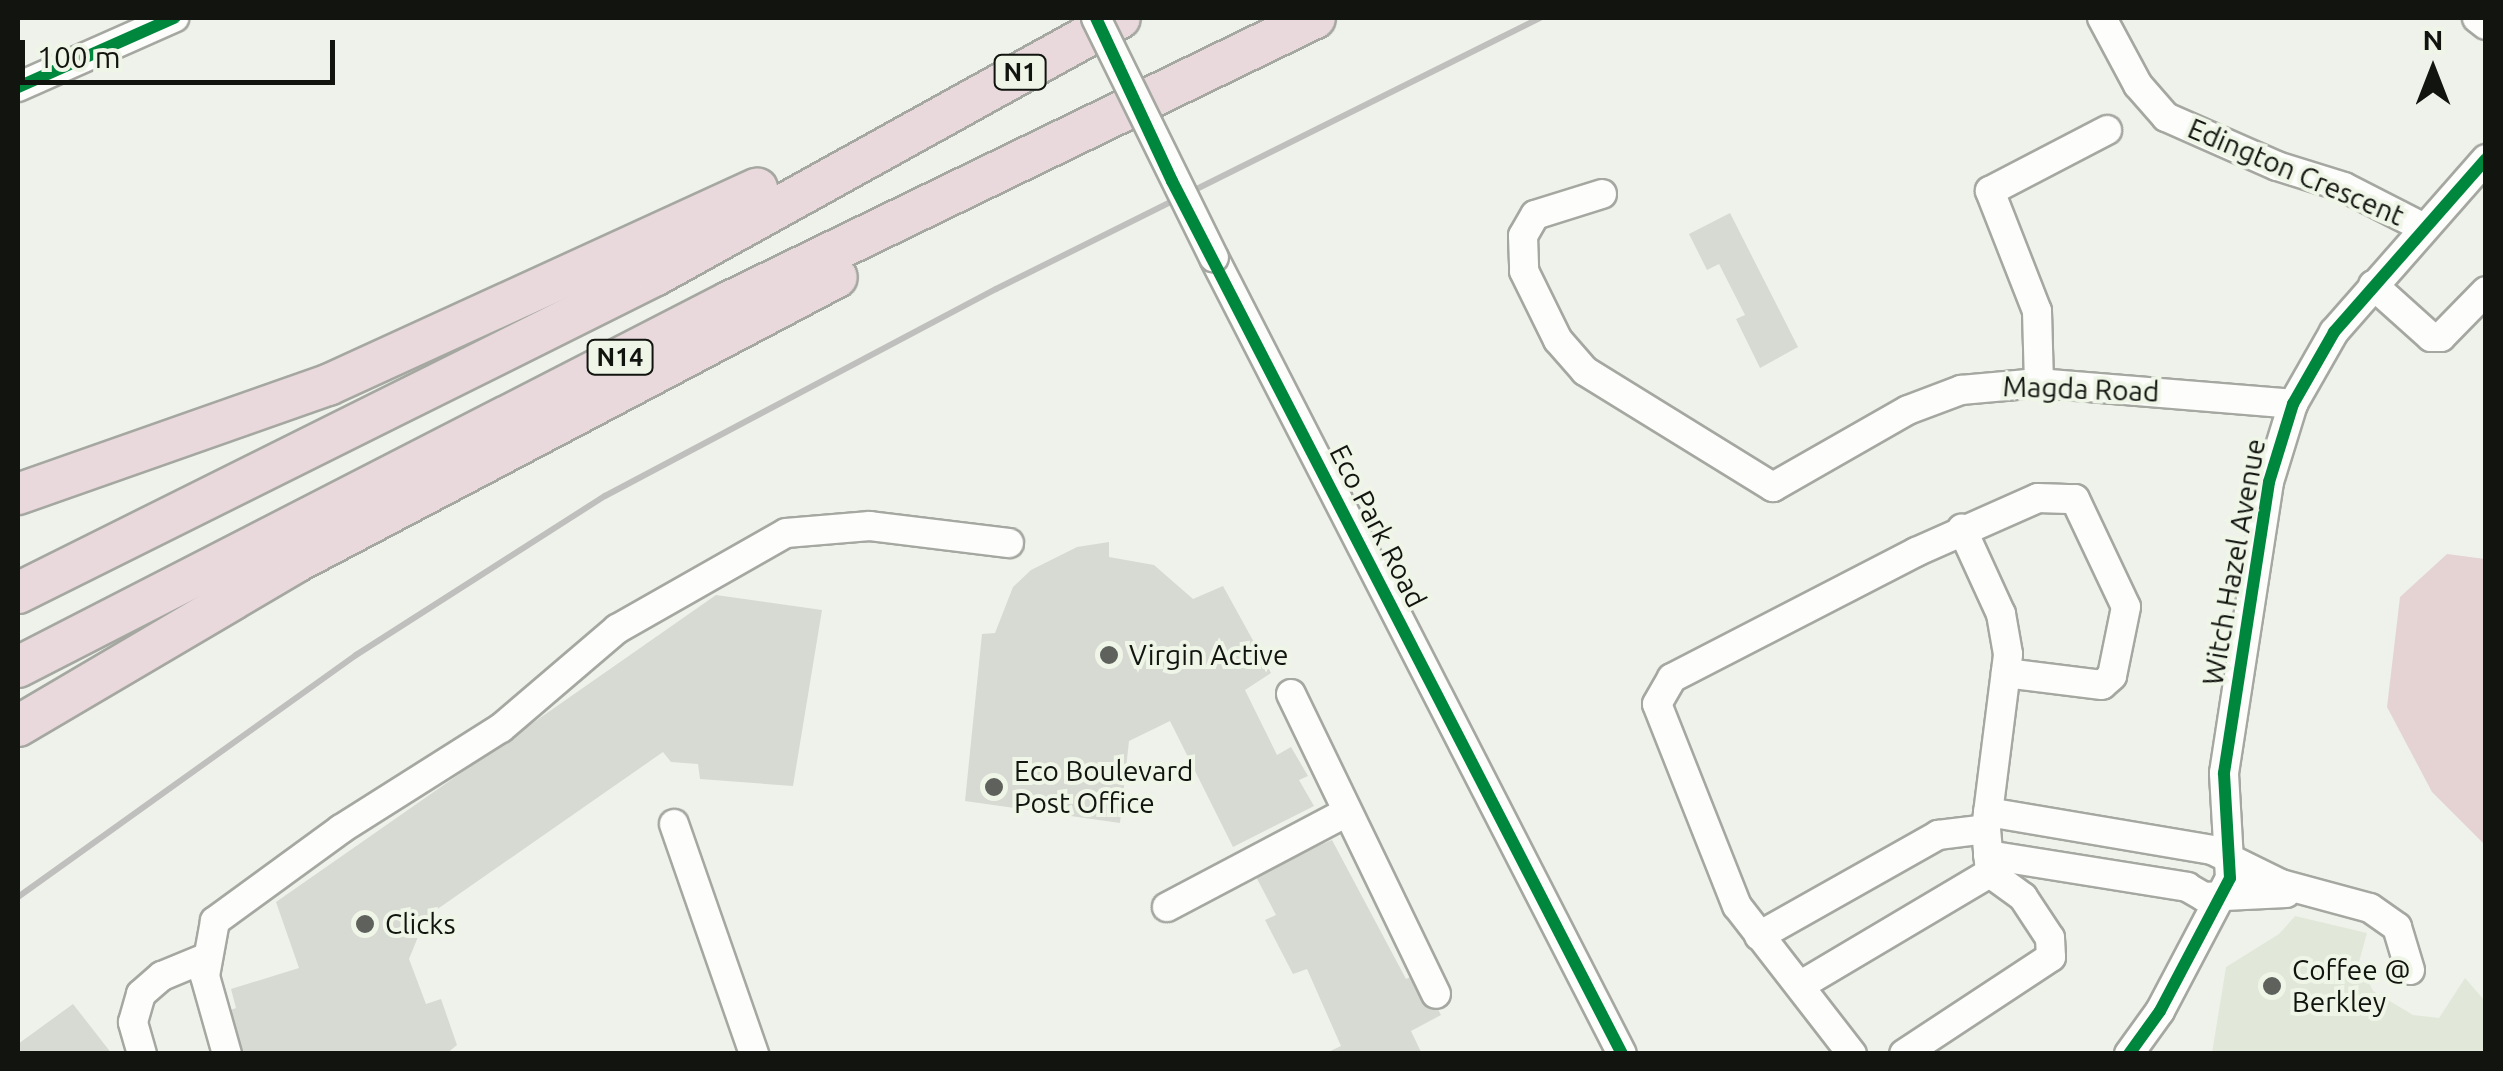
<!DOCTYPE html>
<html>
<head>
<meta charset="utf-8">
<style>
  body { margin:0 }
  #map { position:relative; width:2503px; height:1071px; overflow:hidden; background:#eff2ea; font-family:Ubuntu,sans-serif }
  div>[style] { position:absolute }
  .built>* { inset:0; background:#e1e8da }
  .green>* { inset:0; background:#e5d3d3 }
  .building>* { inset:0; background:#d7d9d3 }
  .roads { filter:drop-shadow(2px 0 #a5a7a1) drop-shadow(-2px 0 #a5a7a1) drop-shadow(0 2px #a5a7a1) drop-shadow(0 -2px #a5a7a1) }
  .minor>* { height:28px; margin:-14px; padding:0 14px; transform-origin:14px; border-radius:14px; background:#fdfdfc }
  .highway>* { height:40px; margin:-20px; padding:0 20px; transform-origin:20px; border-radius:20px; background:#e9d9dc }
  .rail>* { height:6px; margin:-3px; padding:0 3px; transform-origin:3px; border-radius:3px; background:#bfbfbd }
  .bridges { filter:drop-shadow(2px 0 #a5a7a1) drop-shadow(-2px 0 #a5a7a1) drop-shadow(0 2px #a5a7a1) drop-shadow(0 -2px #a5a7a1) }
  .minor-bridge>* { height:28px; margin:-14px; padding:0 14px; transform-origin:14px; border-radius:14px; background:#fdfdfc }
  .cycleway>* { height:12px; margin:-6px; padding:0 6px; transform-origin:6px; border-radius:6px; background:#00873e }
  .dots>* { width:28px; height:28px; translate:-50% -50%; box-sizing:border-box; border:5px solid #eff6e7; border-radius:50% }
  span { translate:-50% -50%; white-space:nowrap; text-align:center; line-height:1.15; -webkit-text-stroke:8px #eff6e7; paint-order:stroke }
  .shield-label span { padding:2px 8px; background:#eff6e7; border:2px solid; border-radius:8px; -webkit-text-stroke-width:0 }
  .shield-label { font-size:25px; color:#12140f; font-weight:700 }
  .street-label { font-size:28px; color:#12140f }
  .poi-label { font-size:28px; color:#12140f }
  .left { translate:0 -50%; text-align:left }
  .frame { position:absolute; inset:0; border:20px solid #12140f; pointer-events:none }
  .north { position:absolute; left:2383px; top:20px; width:100px; height:100px; -webkit-text-stroke:8px #eff6e7; paint-order:stroke; rotate:0deg; font-size:28px; font-weight:700; line-height:40px; text-align:center; color:#12140f }
  .north::after { content:''; display:block; margin:auto; width:35px; height:45px; background:#12140f; clip-path:polygon(50% 0,100% 100%,50% 72%,0 100%) }
  .scale { position:absolute; left:20px; top:40px; width:315px; height:45px; box-sizing:border-box; border:5px solid #12140f; border-top:0; padding-left:12px; font-size:30px; line-height:35px; white-space:nowrap; color:#12140f; -webkit-text-stroke:8px #eff6e7; paint-order:stroke }
</style>
</head>
<body>
<div id="map">
  <div class="built">
    <div style="clip-path:polygon(2295px 916px,2367px 933px,2359px 962px,2373px 991px,2413px 1015px,2439px 1018px,2465px 978px,2485px 1001px,2485px 1053px,2212px 1053px,2226px 967px,2279px 934px)"></div>
  </div>
  <div class="green">
    <div style="clip-path:polygon(2447px 554px,2485px 559px,2485px 845px,2432px 792px,2387px 707px,2400px 597px)"></div>
  </div>
  <div class="building">
    <div style="clip-path:polygon(1730px 213px,1798px 347px,1760px 368px,1736px 319px,1745px 315px,1719px 264px,1707px 270px,1689px 234px)"></div>
    <div style="clip-path:polygon(1109px 542px,1109px 557px,1154px 565px,1193px 599px,1223px 586px,1271px 673px,1245px 690px,1277px 755px,1291px 747px,1308px 776px,1299px 780px,1314px 806px,1233px 847px,1170px 721px,1129px 741px,1120px 823px,965px 801px,982px 634px,995px 633px,1013px 587px,1031px 570px,1077px 547px)"></div>
    <div style="clip-path:polygon(716px 595px,822px 610px,793px 786px,700px 779px,698px 764px,671px 762px,663px 752px,426px 917px,409px 959px,426px 1004px,441px 999px,457px 1045px,446px 1054px,232px 1054px,220px 1014px,236px 1008px,231px 989px,299px 968px,276px 902px)"></div>
    <div style="clip-path:polygon(1332px 840px,1406px 979px,1419px 973px,1441px 1015px,1411px 1031px,1422px 1054px,1324px 1054px,1341px 1046px,1307px 969px,1293px 974px,1265px 920px,1276px 915px,1254px 873px)"></div>
    <div style="clip-path:polygon(73px 1004px,112px 1054px,18px 1054px,18px 1044px)"></div>
  </div>
  <div class="roads">
    <div class="minor">
      <div style="left:2102px;top:18px;width:76px;rotate:61.8deg"></div>
      <div style="left:2138px;top:85px;width:43px;rotate:48.8deg"></div>
      <div style="left:2166px;top:117px;width:121px;rotate:23.8deg"></div>
      <div style="left:2277px;top:166px;width:70px;rotate:17.4deg"></div>
      <div style="left:2344px;top:187px;width:90px;rotate:27.1deg"></div>
      <div style="left:2477px;top:18px;width:11px;rotate:38deg"></div>
      <div style="left:18px;top:87px;width:171px;rotate:-23.9deg"></div>
      <div style="left:1602px;top:194px;width:70px;rotate:162.6deg"></div>
      <div style="left:1535px;top:215px;width:24px;rotate:120deg"></div>
      <div style="left:1523px;top:236px;width:35px;rotate:88deg"></div>
      <div style="left:1524px;top:271px;width:77px;rotate:63.8deg"></div>
      <div style="left:1558px;top:340px;width:41px;rotate:48.9deg"></div>
      <div style="left:1585px;top:371px;width:221px;rotate:31.7deg"></div>
      <div style="left:1773px;top:487px;width:155px;rotate:-29.7deg"></div>
      <div style="left:1908px;top:410px;width:57px;rotate:-20.7deg"></div>
      <div style="left:1961px;top:390px;width:78px;rotate:-5.1deg"></div>
      <div style="left:2039px;top:383px;width:255px;rotate:4.7deg"></div>
      <div style="left:1214px;top:258px;width:894px;rotate:62.86deg"></div>
      <div style="left:2373px;top:285px;width:78px;rotate:41.9deg"></div>
      <div style="left:2431px;top:337px;width:10px"></div>
      <div style="left:2441px;top:337px;width:64px;rotate:-45.6deg"></div>
      <div style="left:2039px;top:383px;width:72px;rotate:-91.6deg"></div>
      <div style="left:2037px;top:311px;width:129px;rotate:-111.4deg"></div>
      <div style="left:1990px;top:191px;width:132px;rotate:-27.5deg"></div>
      <div style="left:1291px;top:694px;width:333px;rotate:64.2deg"></div>
      <div style="left:1988px;top:812px;width:227px;rotate:9.6deg"></div>
      <div style="left:2212px;top:850px;width:77px;rotate:26.2deg"></div>
      <div style="left:2281px;top:884px;width:92px;rotate:15.1deg"></div>
      <div style="left:2370px;top:908px;width:33px;rotate:35deg"></div>
      <div style="left:2397px;top:927px;width:45px;rotate:73.2deg"></div>
      <div style="left:674px;top:824px;width:244px;rotate:70.8deg"></div>
      <div style="left:1988px;top:855px;width:202px;rotate:9.1deg"></div>
      <div style="left:2187px;top:887px;width:20px;rotate:30deg"></div>
      <div style="left:2204px;top:897px;width:82px;rotate:-2.8deg"></div>
      <div style="left:1167px;top:907px;width:201px;rotate:-27.8deg"></div>
      <div style="left:1759px;top:936px;width:206px;rotate:-29.4deg"></div>
      <div style="left:1938px;top:835px;width:48px;rotate:-7.1deg"></div>
      <div style="left:1801px;top:985px;width:220px;rotate:-30.7deg"></div>
      <div style="left:1990px;top:873px;width:44px;rotate:-95.2deg"></div>
      <div style="left:1986px;top:829px;width:176px;rotate:-82.8deg"></div>
      <div style="left:2008px;top:654px;width:41px;rotate:-99.9deg"></div>
      <div style="left:2001px;top:614px;width:94px;rotate:-114.6deg"></div>
      <div style="left:142px;top:1054px;width:33px;rotate:-106deg"></div>
      <div style="left:133px;top:1022px;width:29px;rotate:-74deg"></div>
      <div style="left:141px;top:994px;width:28px;rotate:-41deg"></div>
      <div style="left:162px;top:976px;width:44px;rotate:-22.5deg"></div>
      <div style="left:227px;top:1054px;width:81px;rotate:-105.8deg"></div>
      <div style="left:205px;top:976px;width:56px;rotate:-79.7deg"></div>
      <div style="left:215px;top:921px;width:156px;rotate:-36.1deg"></div>
      <div style="left:341px;top:829px;width:189px;rotate:-32.3deg"></div>
      <div style="left:501px;top:728px;width:153px;rotate:-40.5deg"></div>
      <div style="left:617px;top:629px;width:194px;rotate:-29.6deg"></div>
      <div style="left:786px;top:533px;width:84px;rotate:-4.8deg"></div>
      <div style="left:870px;top:526px;width:140px;rotate:7deg"></div>
      <div style="left:1852px;top:1054px;width:187px;rotate:-127.8deg"></div>
      <div style="left:1737px;top:906px;width:217px;rotate:-111.6deg"></div>
      <div style="left:1657px;top:704px;width:30px;rotate:-60deg"></div>
      <div style="left:1672px;top:678px;width:275px;rotate:-27.3deg"></div>
      <div style="left:1916px;top:552px;width:133px;rotate:-23.9deg"></div>
      <div style="left:2038px;top:498px;width:37px;rotate:2deg"></div>
      <div style="left:2075px;top:499px;width:119px;rotate:64.7deg"></div>
      <div style="left:2126px;top:607px;width:70px;rotate:101.5deg"></div>
      <div style="left:2112px;top:676px;width:13px;rotate:138deg"></div>
      <div style="left:2102px;top:685px;width:97px;rotate:-172.9deg"></div>
      <div style="left:1904px;top:1054px;width:176px;rotate:-33.4deg"></div>
      <div style="left:2051px;top:957px;width:19px;rotate:-93deg"></div>
      <div style="left:2050px;top:938px;width:49px;rotate:-123.4deg"></div>
      <div style="left:2023px;top:897px;width:41px;rotate:-144deg"></div>
      <div style="left:2129px;top:1054px;width:53px;rotate:-54.2deg"></div>
      <div style="left:2160px;top:1011px;width:150px;rotate:-62.2deg"></div>
      <div style="left:2230px;top:878px;width:105px;rotate:-93.3deg"></div>
      <div style="left:2224px;top:773px;width:294px;rotate:-81.2deg"></div>
      <div style="left:2269px;top:482px;width:82px;rotate:-72.9deg"></div>
      <div style="left:2293px;top:404px;width:83px;rotate:-60.3deg"></div>
      <div style="left:2334px;top:332px;width:230px;rotate:-48.7deg"></div>
    </div>
    <div class="highway">
      <div style="left:18px;top:494px;width:329px;rotate:-19.4deg"></div>
      <div style="left:328px;top:385px;width:472px;rotate:-24.6deg"></div>
      <div style="left:18px;top:593px;width:713px;rotate:-26.49deg"></div>
      <div style="left:656px;top:275px;width:530px;rotate:-28.98deg"></div>
      <div style="left:18px;top:667px;width:799px;rotate:-27.17deg"></div>
      <div style="left:729px;top:302px;width:651px;rotate:-25.86deg"></div>
      <div style="left:18px;top:726px;width:323px;rotate:-30.5deg"></div>
      <div style="left:296px;top:562px;width:611px;rotate:-27.78deg"></div>
    </div>
  </div>
  <div class="rail">
    <div style="left:18px;top:897px;width:416px;rotate:-35.6deg"></div>
    <div style="left:356px;top:655px;width:295px;rotate:-32.6deg"></div>
    <div style="left:605px;top:496px;width:442px;rotate:-27.9deg"></div>
    <div style="left:996px;top:289px;width:608px;rotate:-26.48deg"></div>
  </div>
  <div class="bridges">
    <div class="minor-bridge">
      <div style="left:1096px;top:18px;width:267px;rotate:63.8deg"></div>
    </div>
  </div>
  <div class="cycleway">
    <div style="left:1096px;top:18px;width:180px;rotate:65deg"></div>
    <div style="left:1172px;top:181px;width:982px;rotate:62.73deg"></div>
    <div style="left:18px;top:87px;width:171px;rotate:-23.9deg"></div>
    <div style="left:2129px;top:1054px;width:53px;rotate:-54.2deg"></div>
    <div style="left:2160px;top:1011px;width:150px;rotate:-62.2deg"></div>
    <div style="left:2230px;top:878px;width:105px;rotate:-93.3deg"></div>
    <div style="left:2224px;top:773px;width:294px;rotate:-81.2deg"></div>
    <div style="left:2269px;top:482px;width:82px;rotate:-72.9deg"></div>
    <div style="left:2293px;top:404px;width:83px;rotate:-60.3deg"></div>
    <div style="left:2334px;top:332px;width:230px;rotate:-48.7deg"></div>
  </div>
  <div class="dots">
    <div style="left:1109px;top:655px;background:#5f625c"></div>
    <div style="left:994px;top:787px;background:#5f625c"></div>
    <div style="left:365px;top:924px;background:#5f625c"></div>
    <div style="left:2272px;top:986px;background:#5f625c"></div>
  </div>
  <div class="shield-label">
    <span style="left:1020px;top:72px">N1</span>
    <span style="left:620px;top:357px">N14</span>
  </div>
  <div class="street-label">
    <span style="left:2296px;top:172px;rotate:23deg">Edington Crescent</span>
    <span style="left:2081px;top:389px;rotate:2deg">Magda Road</span>
    <span style="left:1378px;top:526px;rotate:63deg">Eco Park Road</span>
    <span style="left:2234px;top:562px;rotate:-80deg">Witch Hazel Avenue</span>
  </div>
  <div class="poi-label">
    <span class="left" style="left:1129px;top:655px">Virgin Active</span>
    <span class="left" style="left:1014px;top:787px">Eco Boulevard<br>Post Office</span>
    <span class="left" style="left:385px;top:924px">Clicks</span>
    <span class="left" style="left:2292px;top:986px">Coffee @<br>Berkley</span>
  </div>
  <div class="frame"></div>
  <div class="north">N</div>
  <div class="scale">100 m</div>
</div>
</body>
</html>
